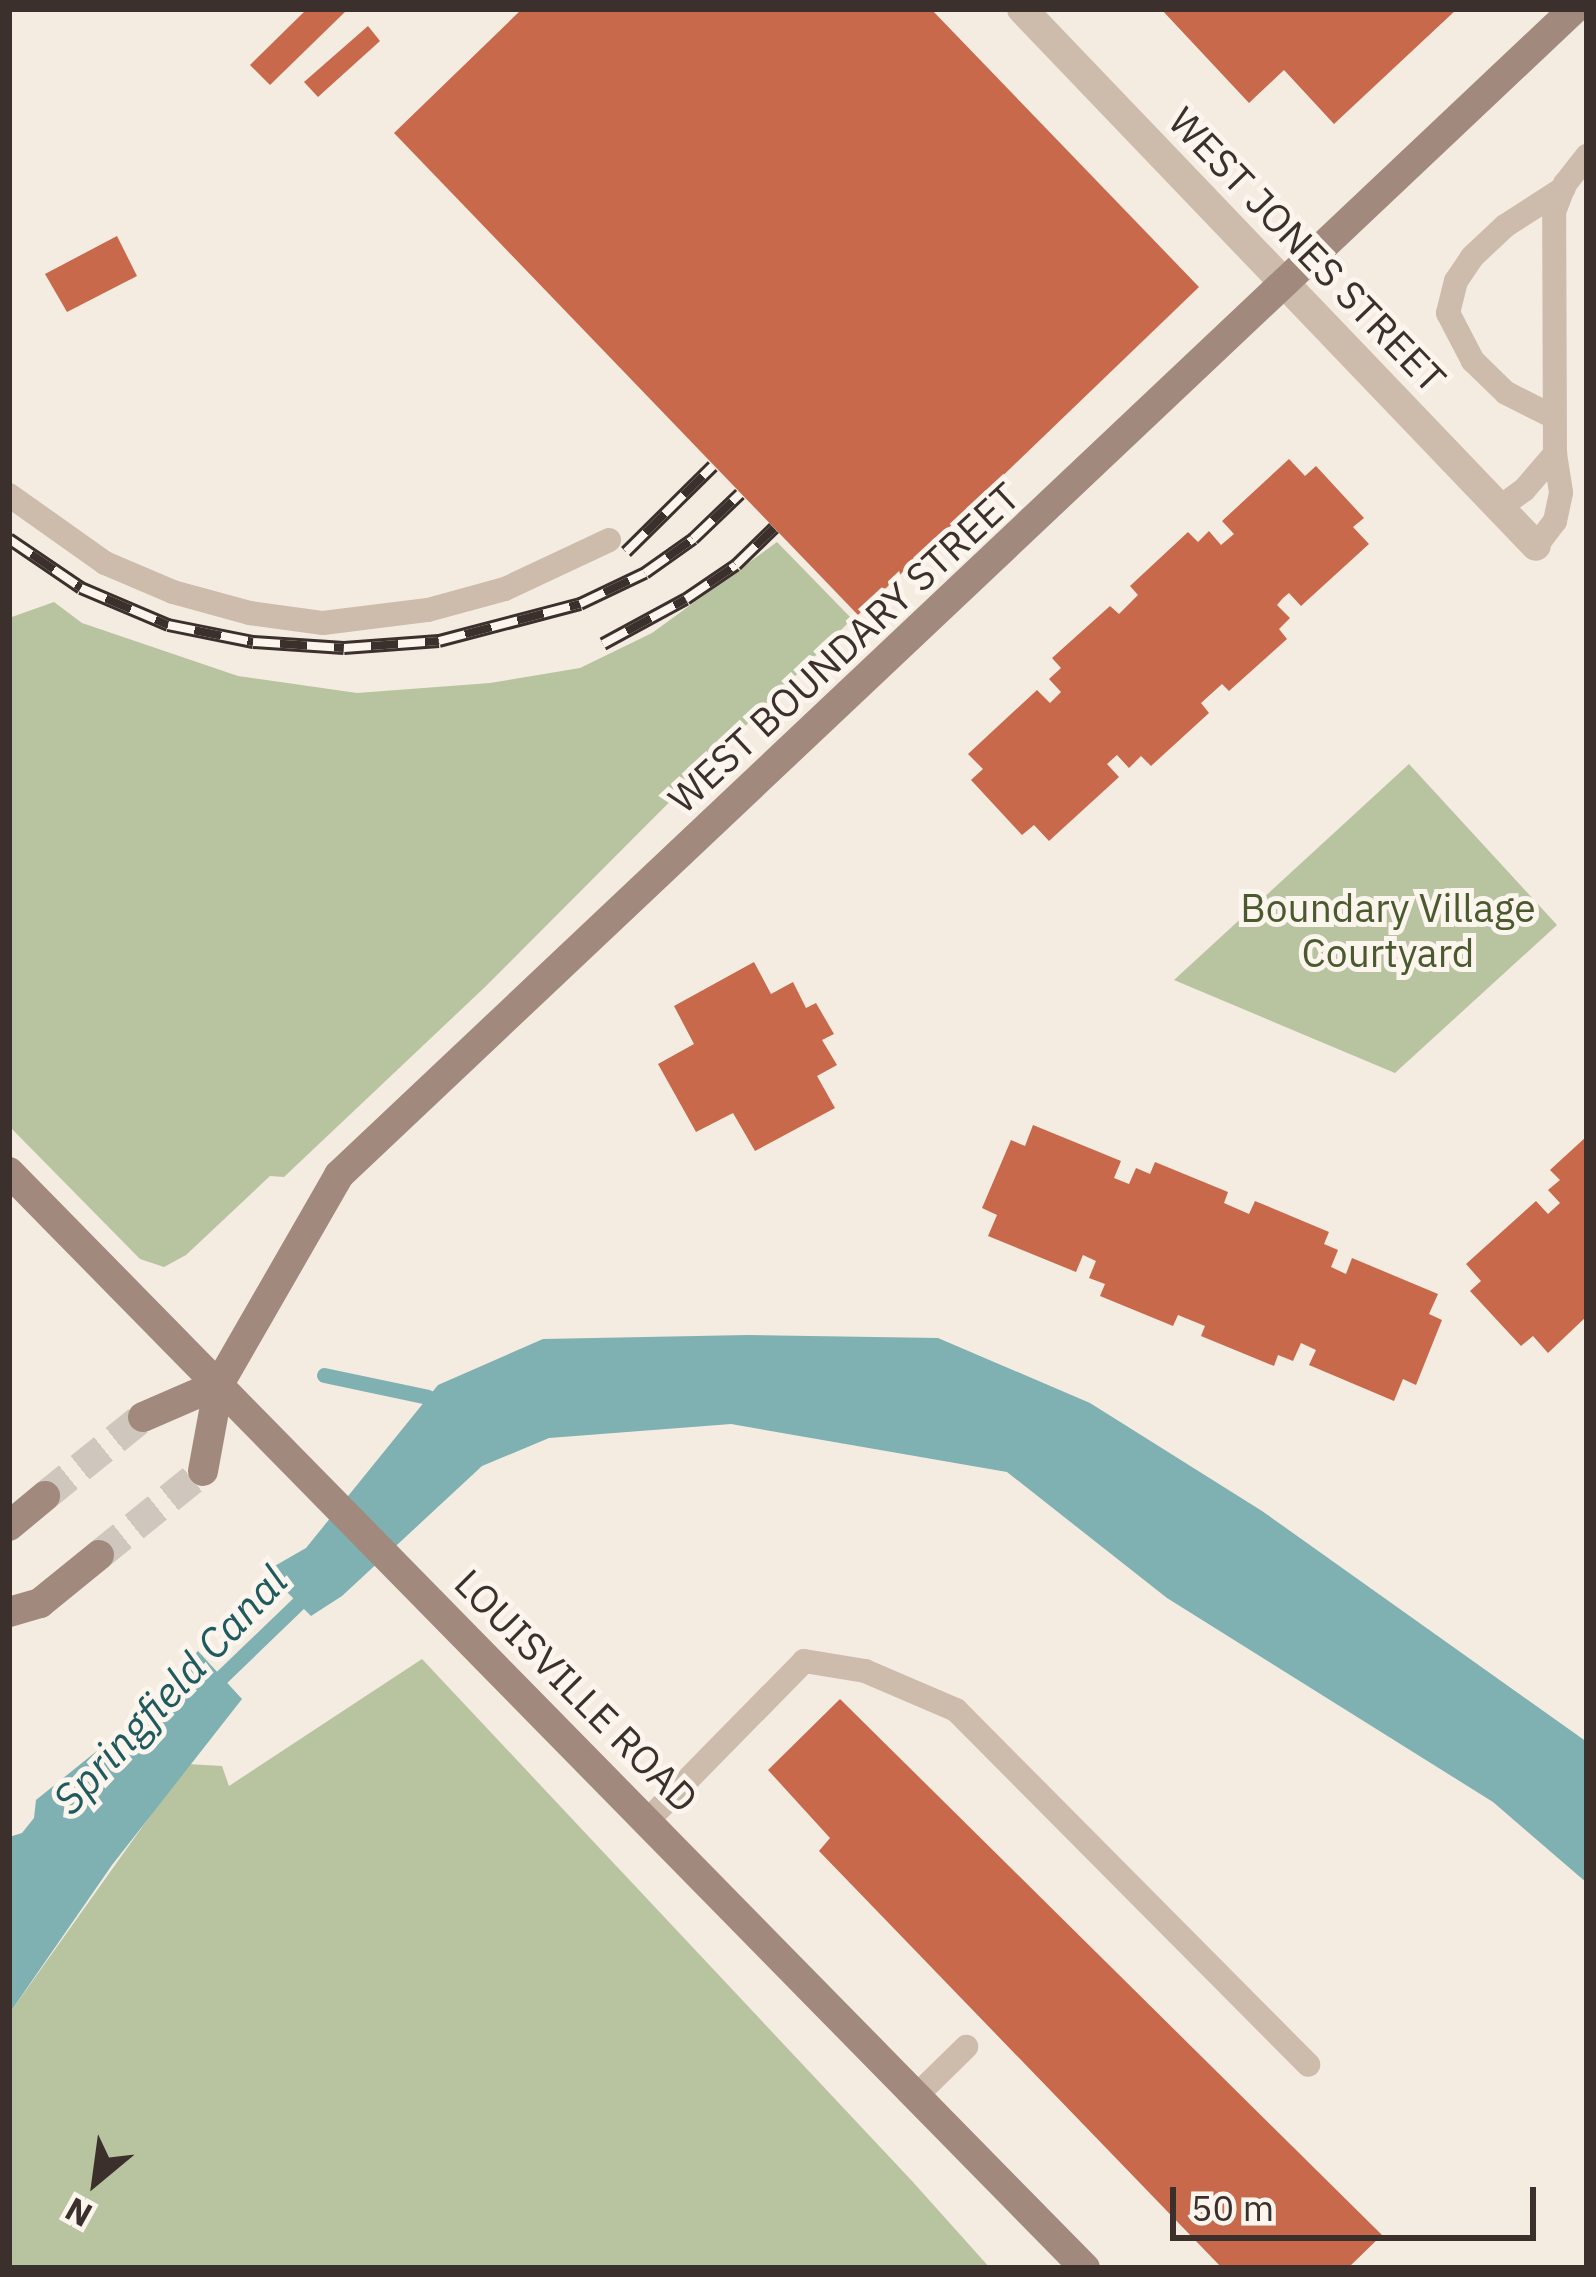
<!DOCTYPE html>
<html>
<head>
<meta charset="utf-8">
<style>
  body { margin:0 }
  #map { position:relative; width:1596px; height:2277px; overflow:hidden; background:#f4ebe1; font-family:"IBM Plex Sans",sans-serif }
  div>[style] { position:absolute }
  .green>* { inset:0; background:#b8c4a0 }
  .water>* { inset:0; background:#7fb0b2 }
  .stream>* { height:15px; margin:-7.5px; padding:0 7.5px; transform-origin:7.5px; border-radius:7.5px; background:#7fb0b2 }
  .building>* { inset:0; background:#c8694b }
  .secondary-tunnel>* { height:30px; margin-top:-15px; transform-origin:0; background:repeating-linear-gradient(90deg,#cfc6bd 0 30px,transparent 0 45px) }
  .lane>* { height:24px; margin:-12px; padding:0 12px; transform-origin:12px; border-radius:12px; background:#cdbbac }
  .street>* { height:30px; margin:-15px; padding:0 15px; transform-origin:15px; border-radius:15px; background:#cdbbac }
  .secondary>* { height:30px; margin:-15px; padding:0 15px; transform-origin:15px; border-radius:15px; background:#a18a7d }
  .rail>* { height:14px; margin-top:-7px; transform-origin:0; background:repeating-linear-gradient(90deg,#fbf5ee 0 27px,#3b302b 0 54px); box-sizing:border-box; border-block:3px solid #3b302b }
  span { translate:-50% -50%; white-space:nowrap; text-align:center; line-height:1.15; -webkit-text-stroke:10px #fbf5ee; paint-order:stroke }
  .street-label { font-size:39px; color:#3b302b }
  .park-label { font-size:39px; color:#4a5a2e }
  .water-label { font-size:42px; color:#1f5a5e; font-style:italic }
  .frame { position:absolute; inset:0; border:12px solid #3b302b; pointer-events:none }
  .north { position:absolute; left:36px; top:2121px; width:120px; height:120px; -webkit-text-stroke:9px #fbf5ee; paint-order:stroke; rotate:209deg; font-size:33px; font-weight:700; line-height:48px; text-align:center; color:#3b302b }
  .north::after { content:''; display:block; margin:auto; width:42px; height:54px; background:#3b302b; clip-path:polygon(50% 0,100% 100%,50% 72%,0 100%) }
  .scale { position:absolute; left:1170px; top:2187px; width:366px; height:54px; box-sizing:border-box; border:6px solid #3b302b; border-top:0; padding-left:15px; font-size:36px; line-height:42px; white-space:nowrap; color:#3b302b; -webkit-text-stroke:9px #fbf5ee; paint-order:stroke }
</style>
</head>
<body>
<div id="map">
  <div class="green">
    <div style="clip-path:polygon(777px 542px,852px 619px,485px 987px,284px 1177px,270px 1176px,186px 1255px,164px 1267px,140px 1259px,9px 1126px,9px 618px,54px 602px,82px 623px,238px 676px,357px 693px,490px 683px,580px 668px,652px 633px)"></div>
    <div style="clip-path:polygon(1409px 764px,1557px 925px,1395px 1073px,1174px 980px)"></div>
    <div style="clip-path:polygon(422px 1659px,912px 2181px,990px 2268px,9px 2268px,9px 2014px,187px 1764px,222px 1766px,229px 1786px)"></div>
  </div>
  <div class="water">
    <div style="clip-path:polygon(748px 1335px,938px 1338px,1090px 1403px,1262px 1511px,1587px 1742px,1587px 1883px,1493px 1802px,1167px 1598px,1007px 1472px,731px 1424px,549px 1438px,482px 1466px,342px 1596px,311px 1616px,266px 1571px,306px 1548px,438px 1385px,543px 1339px)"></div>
    <div style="clip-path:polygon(198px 1651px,242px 1699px,112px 1865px,9px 2014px,9px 1837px,22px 1833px,34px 1818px,36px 1800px,139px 1717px)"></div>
  </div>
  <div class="stream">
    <div style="left:324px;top:1375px;width:106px;rotate:11.9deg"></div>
    <div style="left:209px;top:1689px;width:144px;rotate:-43.9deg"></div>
  </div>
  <div class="building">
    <div style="clip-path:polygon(307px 9px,348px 9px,270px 85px,250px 65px)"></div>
    <div style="clip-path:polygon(522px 9px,931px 9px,1199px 287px,858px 615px,394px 133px)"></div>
    <div style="clip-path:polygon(1161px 9px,1457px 9px,1334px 124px,1284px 70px,1249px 103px)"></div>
    <div style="clip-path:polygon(368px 26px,380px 41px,318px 97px,304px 82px)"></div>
    <div style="clip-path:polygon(117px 236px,137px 276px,67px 312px,45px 274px)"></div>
    <div style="clip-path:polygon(1289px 459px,1305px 476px,1316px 466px,1364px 518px,1353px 527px,1369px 544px,1301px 606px,1289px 593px,1283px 598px,1277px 605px,1290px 618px,1279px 629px,1287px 639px,1229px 691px,1222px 684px,1201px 703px,1209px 713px,1151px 766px,1141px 756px,1129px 768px,1117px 755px,1107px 764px,1119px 777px,1049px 841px,1034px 825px,1022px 835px,971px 780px,983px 769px,968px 754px,1037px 690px,1050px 703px,1061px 692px,1049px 679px,1061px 668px,1052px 658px,1110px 606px,1119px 614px,1138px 595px,1130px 586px,1188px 532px,1198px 542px,1209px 531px,1221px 545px,1234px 534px,1222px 521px)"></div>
    <div style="clip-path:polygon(754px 962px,771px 994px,793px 982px,806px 1008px,816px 1003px,834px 1034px,822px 1040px,837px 1065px,817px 1076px,835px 1108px,755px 1151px,733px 1113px,696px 1132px,658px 1064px,694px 1044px,674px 1006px)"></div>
    <div style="clip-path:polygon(1033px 1125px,1121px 1161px,1114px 1178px,1129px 1184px,1136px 1168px,1150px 1174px,1155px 1162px,1228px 1192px,1224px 1203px,1249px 1214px,1255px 1201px,1329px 1232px,1324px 1244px,1338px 1250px,1331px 1267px,1346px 1274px,1352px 1258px,1438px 1294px,1429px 1314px,1442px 1320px,1416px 1385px,1403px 1379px,1394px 1401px,1309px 1365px,1316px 1350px,1301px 1343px,1293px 1361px,1278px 1355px,1274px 1366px,1201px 1336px,1205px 1326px,1178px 1315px,1173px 1326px,1100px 1296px,1105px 1284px,1089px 1278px,1096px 1261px,1083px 1255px,1076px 1272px,988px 1236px,997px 1215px,982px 1208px,1011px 1140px,1025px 1146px)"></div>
    <div style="clip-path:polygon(1587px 1136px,1587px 1316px,1548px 1353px,1533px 1336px,1521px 1346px,1470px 1291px,1481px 1281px,1466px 1264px,1536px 1201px,1548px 1214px,1560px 1203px,1548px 1190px,1560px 1180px,1550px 1170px)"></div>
    <div style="clip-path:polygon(840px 1699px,1382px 2235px,1348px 2268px,1222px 2268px,819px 1851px,830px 1838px,768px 1770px)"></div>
  </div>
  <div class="secondary-tunnel">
    <div style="left:45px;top:1496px;width:126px;rotate:-38.9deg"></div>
    <div style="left:99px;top:1555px;width:134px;rotate:-38.9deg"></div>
  </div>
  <div class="lane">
    <div style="left:1554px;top:417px;width:54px;rotate:-153.4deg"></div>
    <div style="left:1506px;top:393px;width:46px;rotate:-135.9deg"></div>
    <div style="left:1473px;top:361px;width:54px;rotate:-117.5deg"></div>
    <div style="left:1448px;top:313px;width:33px;rotate:-76deg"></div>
    <div style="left:1456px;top:281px;width:29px;rotate:-56deg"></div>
    <div style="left:1472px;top:257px;width:45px;rotate:-43.2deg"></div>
    <div style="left:1505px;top:226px;width:70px;rotate:-32.8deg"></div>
    <div style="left:1555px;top:454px;width:242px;rotate:-90.2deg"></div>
    <div style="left:1554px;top:212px;width:30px;rotate:-69deg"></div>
    <div style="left:1565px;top:184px;width:36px;rotate:-52deg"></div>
    <div style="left:9px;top:495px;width:118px;rotate:35.3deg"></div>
    <div style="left:105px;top:563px;width:74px;rotate:23.1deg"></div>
    <div style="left:173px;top:592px;width:80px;rotate:15.3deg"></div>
    <div style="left:250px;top:613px;width:74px;rotate:7.8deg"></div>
    <div style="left:323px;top:623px;width:106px;rotate:-7.1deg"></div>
    <div style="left:428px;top:610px;width:80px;rotate:-15.3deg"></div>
    <div style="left:505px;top:589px;width:115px;rotate:-25.2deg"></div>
    <div style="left:1499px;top:508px;width:31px;rotate:-36deg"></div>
    <div style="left:1524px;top:490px;width:48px;rotate:-49.3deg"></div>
    <div style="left:1555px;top:454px;width:39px;rotate:81deg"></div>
    <div style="left:1561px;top:493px;width:29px;rotate:102deg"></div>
    <div style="left:1555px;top:521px;width:31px;rotate:127deg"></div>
    <div style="left:649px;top:1819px;width:221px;rotate:-45.5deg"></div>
    <div style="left:804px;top:1661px;width:62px;rotate:9.3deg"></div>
    <div style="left:865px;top:1671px;width:99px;rotate:23.2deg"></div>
    <div style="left:956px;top:1710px;width:500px;rotate:45.2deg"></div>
    <div style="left:917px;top:2095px;width:69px;rotate:-44.4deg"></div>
  </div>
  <div class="street">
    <div style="left:1022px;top:9px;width:743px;rotate:46.25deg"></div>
  </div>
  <div class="secondary">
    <div style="left:9px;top:1172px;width:1536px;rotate:45.53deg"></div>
    <div style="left:143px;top:1417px;width:83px;rotate:-23.5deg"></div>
    <div style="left:203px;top:1471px;width:88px;rotate:-79.6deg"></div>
    <div style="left:219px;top:1384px;width:241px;rotate:-60.1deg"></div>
    <div style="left:339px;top:1175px;width:1698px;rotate:-43.35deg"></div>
    <div style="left:9px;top:1526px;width:47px;rotate:-39.8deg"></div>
    <div style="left:9px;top:1612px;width:32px;rotate:-16deg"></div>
    <div style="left:40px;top:1603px;width:76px;rotate:-39.1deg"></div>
  </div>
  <div class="rail">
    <div style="left:9px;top:539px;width:87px;rotate:34.2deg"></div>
    <div style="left:81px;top:588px;width:95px;rotate:23deg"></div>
    <div style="left:168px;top:625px;width:87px;rotate:11.3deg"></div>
    <div style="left:253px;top:642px;width:91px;rotate:3.8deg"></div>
    <div style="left:344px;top:648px;width:95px;rotate:-4.2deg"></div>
    <div style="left:439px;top:641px;width:146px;rotate:-14.7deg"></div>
    <div style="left:580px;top:604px;width:72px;rotate:-25.5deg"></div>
    <div style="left:645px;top:573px;width:59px;rotate:-35.3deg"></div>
    <div style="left:693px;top:539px;width:65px;rotate:-43.8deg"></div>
    <div style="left:626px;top:552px;width:122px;rotate:-44.7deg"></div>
    <div style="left:603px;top:644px;width:94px;rotate:-28.5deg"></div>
    <div style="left:686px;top:599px;width:60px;rotate:-34.2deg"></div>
    <div style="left:736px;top:565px;width:53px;rotate:-44.2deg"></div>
  </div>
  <div class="street-label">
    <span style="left:1307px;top:250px;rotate:46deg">WEST JONES STREET</span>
    <span style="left:844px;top:648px;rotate:-43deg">WEST BOUNDARY STREET</span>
    <span style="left:576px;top:1691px;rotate:45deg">LOUISVILLE ROAD</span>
  </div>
  <div class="park-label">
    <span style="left:1388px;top:931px">Boundary Village<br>Courtyard</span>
  </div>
  <div class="water-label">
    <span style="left:170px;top:1690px;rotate:-47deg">Springfield Canal</span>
  </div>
  <div class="frame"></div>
  <div class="north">N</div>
  <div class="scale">50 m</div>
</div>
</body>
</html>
